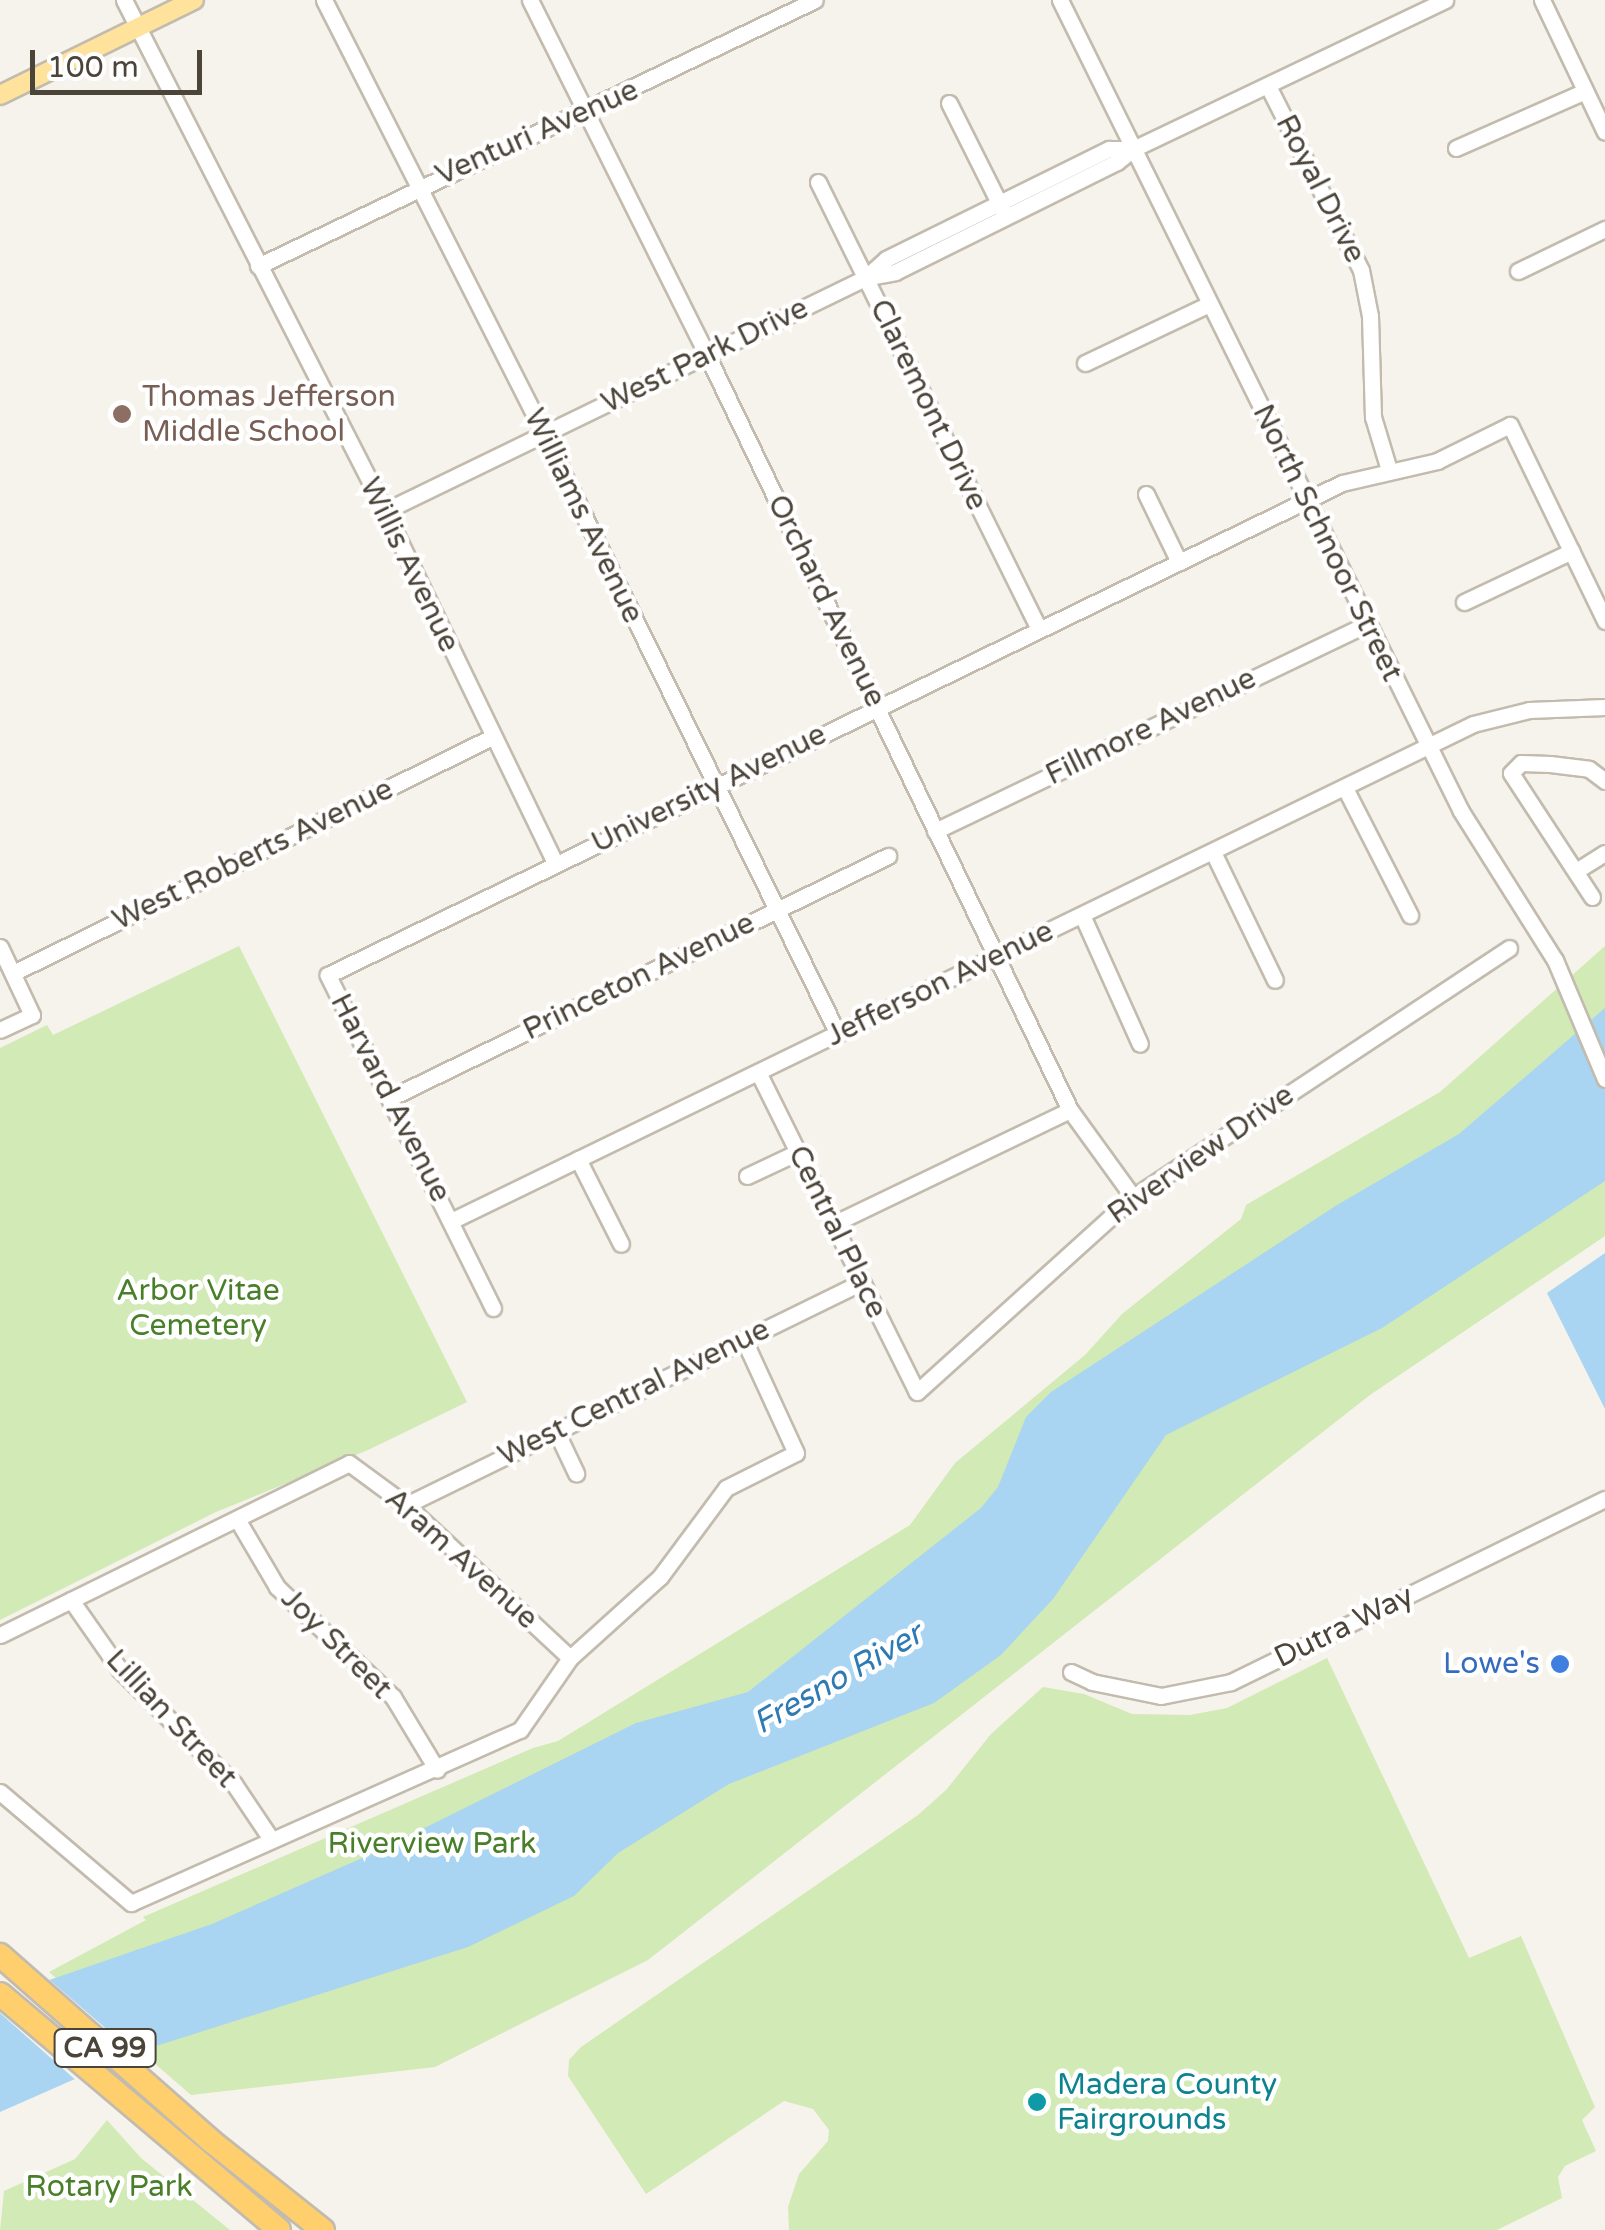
<!DOCTYPE html>
<html>
<head>
<meta charset="utf-8">
<style>
  body { margin:0 }
  #map { position:relative; width:1605px; height:2230px; overflow:hidden; background:#f6f3ec; font-family:"Varela Round",sans-serif }
  div>[style] { position:absolute }
  .green>* { inset:0; background:#d2eab5 }
  .water>* { inset:0; background:#a9d4f2 }
  .pier>* { inset:0; background:#f6f3ec }
  .roads { filter:drop-shadow(2px 0 #c2bbae) drop-shadow(-2px 0 #c2bbae) drop-shadow(0 2px #c2bbae) drop-shadow(0 -2px #c2bbae) }
  .minor>* { height:15px; margin:-7.5px; padding:0 7.5px; transform-origin:7.5px; border-radius:7.5px; background:#fff }
  .major>* { height:18px; margin:-9px; padding:0 9px; transform-origin:9px; border-radius:9px; background:#ffe39c }
  .highway>* { height:22px; margin:-11px; padding:0 11px; transform-origin:11px; border-radius:11px; background:#ffcf6e }
  .dots>* { width:28px; height:28px; translate:-50% -50%; box-sizing:border-box; border:5px solid #fff; border-radius:50% }
  span { translate:-50% -50%; white-space:nowrap; text-align:center; line-height:1.15; -webkit-text-stroke:9px #fff; paint-order:stroke }
  .shield-label span { padding:2px 8px; background:#fff; border:2px solid; border-radius:8px; -webkit-text-stroke-width:0 }
  .shield-label { font-size:28px; color:#4b4439; font-weight:700 }
  .street-label { font-size:30px; color:#4b4439 }
  .education-label { font-size:30px; color:#785e54 }
  .left { translate:0 -50%; text-align:left }
  .park-label { font-size:30px; color:#4a7f2a }
  .shop-label { font-size:30px; color:#366cbe }
  .right { translate:-100% -50%; text-align:right }
  .culture-label { font-size:30px; color:#0d838f }
  .water-label { font-size:32px; color:#2e7ab2; font-style:italic }
  .scale { position:absolute; left:30px; top:50px; width:172px; height:45px; box-sizing:border-box; border:5px solid #4b4439; border-top:0; padding-left:12px; font-size:30px; line-height:35px; white-space:nowrap; color:#4b4439; -webkit-text-stroke:8px #fff; paint-order:stroke }
</style>
</head>
<body>
<div id="map">
  <div class="green">
    <div style="clip-path:polygon(239px 946px,467px 1402px,368px 1450px,216px 1512px,0 1620px,0 1048px,47px 1025px,53px 1035px)"></div>
    <div style="clip-path:polygon(1605px 946px,1605px 1236px,1370px 1395px,648px 1960px,435px 2067px,191px 2095px,49px 1972px,146px 1920px,143px 1917px,533px 1748px,558px 1741px,910px 1525px,955px 1463px,1085px 1355px,1122px 1314px,1241px 1219px,1246px 1205px,1440px 1092px)"></div>
    <div style="clip-path:polygon(1327px 1658px,1469px 1958px,1521px 1936px,1595px 2107px,1582px 2120px,1596px 2151px,1565px 2166px,1558px 2177px,1562px 2198px,1497px 2230px,789px 2230px,788px 2207px,799px 2174px,828px 2141px,829px 2130px,813px 2109px,784px 2101px,646px 2194px,568px 2076px,569px 2060px,581px 2047px,918px 1815px,946px 1790px,991px 1734px,1043px 1687px,1084px 1694px,1132px 1714px,1190px 1715px,1227px 1708px)"></div>
    <div style="clip-path:polygon(107px 2120px,141px 2158px,230px 2230px,0 2230px,4px 2191px,75px 2159px)"></div>
  </div>
  <div class="water">
    <div style="clip-path:polygon(1605px 1008px,1605px 1181px,1382px 1328px,1166px 1435px,1053px 1599px,1001px 1655px,934px 1703px,729px 1784px,618px 1853px,574px 1896px,468px 1947px,134px 2053px,0 2112px,0 1997px,212px 1924px,376px 1852px,636px 1723px,748px 1692px,981px 1508px,998px 1487px,1026px 1417px,1051px 1392px,1337px 1205px,1459px 1134px)"></div>
    <div style="clip-path:polygon(1605px 1253px,1605px 1409px,1547px 1293px)"></div>
  </div>
  <div class="pier">
    <div style="clip-path:polygon(45px 1976px,139px 2057px,79px 2083px,0 2013px,0 1991px)"></div>
  </div>
  <div class="roads">
    <div class="minor">
      <div style="left:124px;top:0;width:574px;rotate:62.94deg"></div>
      <div style="left:385px;top:511px;width:392px;rotate:64.2deg"></div>
      <div style="left:324px;top:0;width:487px;rotate:63.1deg"></div>
      <div style="left:544px;top:434px;width:668px;rotate:63.9deg"></div>
      <div style="left:530px;top:0;width:397px;rotate:63.5deg"></div>
      <div style="left:707px;top:355px;width:838px;rotate:64.32deg"></div>
      <div style="left:1070px;top:1110px;width:107px;rotate:54.1deg"></div>
      <div style="left:1060px;top:0;width:905px;rotate:63.69deg"></div>
      <div style="left:1461px;top:811px;width:176px;rotate:57.8deg"></div>
      <div style="left:1555px;top:960px;width:129px;rotate:67.2deg"></div>
      <div style="left:1542px;top:0;width:146px;rotate:64.5deg"></div>
      <div style="left:1268px;top:86px;width:206px;rotate:63.2deg"></div>
      <div style="left:1361px;top:270px;width:47px;rotate:78.9deg"></div>
      <div style="left:1370px;top:316px;width:101px;rotate:88.3deg"></div>
      <div style="left:1373px;top:417px;width:55px;rotate:73.2deg"></div>
      <div style="left:949px;top:103px;width:119px;rotate:63.4deg"></div>
      <div style="left:1456px;top:148px;width:141px;rotate:-23.8deg"></div>
      <div style="left:818px;top:182px;width:496px;rotate:63.7deg"></div>
      <div style="left:258px;top:266px;width:617px;rotate:-25.53deg"></div>
      <div style="left:1518px;top:271px;width:97px;rotate:-25.8deg"></div>
      <div style="left:865px;top:278px;width:28px;rotate:-42deg"></div>
      <div style="left:886px;top:259px;width:249px;rotate:-26.3deg"></div>
      <div style="left:1109px;top:149px;width:24px"></div>
      <div style="left:1085px;top:363px;width:137px;rotate:-25.4deg"></div>
      <div style="left:1146px;top:494px;width:76px;rotate:64.1deg"></div>
      <div style="left:385px;top:511px;width:534px;rotate:-25.89deg"></div>
      <div style="left:865px;top:278px;width:31px;rotate:-11deg"></div>
      <div style="left:895px;top:272px;width:248px;rotate:-26.4deg"></div>
      <div style="left:1117px;top:162px;width:21px;rotate:-39deg"></div>
      <div style="left:1133px;top:149px;width:346px;rotate:-25.5deg"></div>
      <div style="left:1464px;top:602px;width:119px;rotate:-25.3deg"></div>
      <div style="left:1345px;top:788px;width:143px;rotate:62.9deg"></div>
      <div style="left:935px;top:831px;width:480px;rotate:-25.6deg"></div>
      <div style="left:1213px;top:852px;width:142px;rotate:64.2deg"></div>
      <div style="left:1576px;top:871px;width:34px;rotate:-32deg"></div>
      <div style="left:1592px;top:897px;width:148px;rotate:-123.2deg"></div>
      <div style="left:1511px;top:773px;width:14px;rotate:-45deg"></div>
      <div style="left:1521px;top:763px;width:29px;rotate:2deg"></div>
      <div style="left:1550px;top:764px;width:39px;rotate:7deg"></div>
      <div style="left:1589px;top:769px;width:20px;rotate:37deg"></div>
      <div style="left:1082px;top:915px;width:141px;rotate:65.8deg"></div>
      <div style="left:0;top:947px;width:75px;rotate:64.8deg"></div>
      <div style="left:32px;top:1015px;width:35px;rotate:155deg"></div>
      <div style="left:13px;top:973px;width:534px;rotate:-26.23deg"></div>
      <div style="left:758px;top:1072px;width:357px;rotate:63.6deg"></div>
      <div style="left:917px;top:1392px;width:291px;rotate:-42.1deg"></div>
      <div style="left:1133px;top:1197px;width:451px;rotate:-33.5deg"></div>
      <div style="left:390px;top:1098px;width:554px;rotate:-25.92deg"></div>
      <div style="left:578px;top:1159px;width:95px;rotate:63.2deg"></div>
      <div style="left:747px;top:1176px;width:56px;rotate:-25.2deg"></div>
      <div style="left:451px;top:1221px;width:1136px;rotate:-25.93deg"></div>
      <div style="left:1473px;top:724px;width:58px;rotate:-14deg"></div>
      <div style="left:1529px;top:710px;width:76px;rotate:-2.3deg"></div>
      <div style="left:833px;top:1224px;width:263px;rotate:-25.7deg"></div>
      <div style="left:493px;top:1308px;width:372px;rotate:-116.4deg"></div>
      <div style="left:328px;top:975px;width:1127px;rotate:-25.88deg"></div>
      <div style="left:1342px;top:483px;width:98px;rotate:-13deg"></div>
      <div style="left:1437px;top:461px;width:81px;rotate:-26.3deg"></div>
      <div style="left:1510px;top:425px;width:218px;rotate:64.1deg"></div>
      <div style="left:556px;top:1431px;width:47px;rotate:64.5deg"></div>
      <div style="left:406px;top:1505px;width:508px;rotate:-26.06deg"></div>
      <div style="left:237px;top:1519px;width:79px;rotate:59.5deg"></div>
      <div style="left:277px;top:1587px;width:160px;rotate:43.5deg"></div>
      <div style="left:393px;top:1697px;width:85px;rotate:58.9deg"></div>
      <div style="left:71px;top:1600px;width:85px;rotate:55deg"></div>
      <div style="left:120px;top:1670px;width:161px;rotate:45deg"></div>
      <div style="left:234px;top:1784px;width:66px;rotate:56.1deg"></div>
      <div style="left:0;top:1635px;width:389px;rotate:-26.2deg"></div>
      <div style="left:349px;top:1463px;width:71px;rotate:36.4deg"></div>
      <div style="left:406px;top:1505px;width:224px;rotate:43deg"></div>
      <div style="left:1071px;top:1672px;width:23px;rotate:25deg"></div>
      <div style="left:1092px;top:1682px;width:70px;rotate:11.5deg"></div>
      <div style="left:1161px;top:1696px;width:71px;rotate:-11.3deg"></div>
      <div style="left:1231px;top:1682px;width:416px;rotate:-26.1deg"></div>
      <div style="left:0;top:1792px;width:172px;rotate:40.3deg"></div>
      <div style="left:131px;top:1903px;width:426px;rotate:-24deg"></div>
      <div style="left:520px;top:1730px;width:88px;rotate:-55.2deg"></div>
      <div style="left:570px;top:1658px;width:121px;rotate:-42deg"></div>
      <div style="left:660px;top:1577px;width:111px;rotate:-53.4deg"></div>
      <div style="left:726px;top:1488px;width:78px;rotate:-26.6deg"></div>
      <div style="left:796px;top:1453px;width:124px;rotate:-114.7deg"></div>
    </div>
    <div class="major">
      <div style="left:0;top:95px;width:216px;rotate:-26.1deg"></div>
    </div>
    <div class="highway">
      <div style="left:0;top:1955px;width:281px;rotate:41.4deg"></div>
      <div style="left:211px;top:2141px;width:143px;rotate:38.5deg"></div>
      <div style="left:0;top:1994px;width:365px;rotate:40.2deg"></div>
    </div>
  </div>
  <div class="dots">
    <div style="left:122px;top:414px;background:#8d6e63"></div>
    <div style="left:1560px;top:1664px;background:#3f7fe0"></div>
    <div style="left:1037px;top:2102px;background:#0f9aa8"></div>
  </div>
  <div class="shield-label">
    <span style="left:105px;top:2048px">CA 99</span>
  </div>
  <div class="street-label">
    <span style="left:537px;top:133px;rotate:-24deg">Venturi Avenue</span>
    <span style="left:1320px;top:189px;rotate:63deg">Royal Drive</span>
    <span style="left:705px;top:356px;rotate:-26deg">West Park Drive</span>
    <span style="left:928px;top:405px;rotate:64deg">Claremont Drive</span>
    <span style="left:583px;top:516px;rotate:64deg">Williams Avenue</span>
    <span style="left:1327px;top:543px;rotate:64deg">North Schnoor Street</span>
    <span style="left:409px;top:565px;rotate:64deg">Willis Avenue</span>
    <span style="left:826px;top:601px;rotate:64deg">Orchard Avenue</span>
    <span style="left:1151px;top:727px;rotate:-26deg">Fillmore Avenue</span>
    <span style="left:709px;top:789px;rotate:-26deg">University Avenue</span>
    <span style="left:253px;top:855px;rotate:-26deg">West Roberts Avenue</span>
    <span style="left:639px;top:977px;rotate:-26deg">Princeton Avenue</span>
    <span style="left:940px;top:984px;rotate:-26deg">Jefferson Avenue</span>
    <span style="left:390px;top:1098px;rotate:63deg">Harvard Avenue</span>
    <span style="left:1201px;top:1155px;rotate:-35deg">Riverview Drive</span>
    <span style="left:837px;top:1232px;rotate:64deg">Central Place</span>
    <span style="left:634px;top:1393px;rotate:-26deg">West Central Avenue</span>
    <span style="left:461px;top:1559px;rotate:42deg">Aram Avenue</span>
    <span style="left:1344px;top:1627px;rotate:-26deg">Dutra Way</span>
    <span style="left:336px;top:1644px;rotate:45deg">Joy Street</span>
    <span style="left:171px;top:1719px;rotate:47deg">Lillian Street</span>
  </div>
  <div class="education-label">
    <span class="left" style="left:142px;top:414px">Thomas Jefferson<br>Middle School</span>
  </div>
  <div class="park-label">
    <span style="left:198px;top:1308px">Arbor Vitae<br>Cemetery</span>
    <span style="left:432px;top:1844px">Riverview Park</span>
    <span style="left:109px;top:2187px">Rotary Park</span>
  </div>
  <div class="shop-label">
    <span class="right" style="left:1540px;top:1664px">Lowe's</span>
  </div>
  <div class="culture-label">
    <span class="left" style="left:1057px;top:2102px">Madera County<br>Fairgrounds</span>
  </div>
  <div class="water-label">
    <span style="left:838px;top:1679px;rotate:-30deg">Fresno River</span>
  </div>
  <div class="scale">100 m</div>
</div>
</body>
</html>
